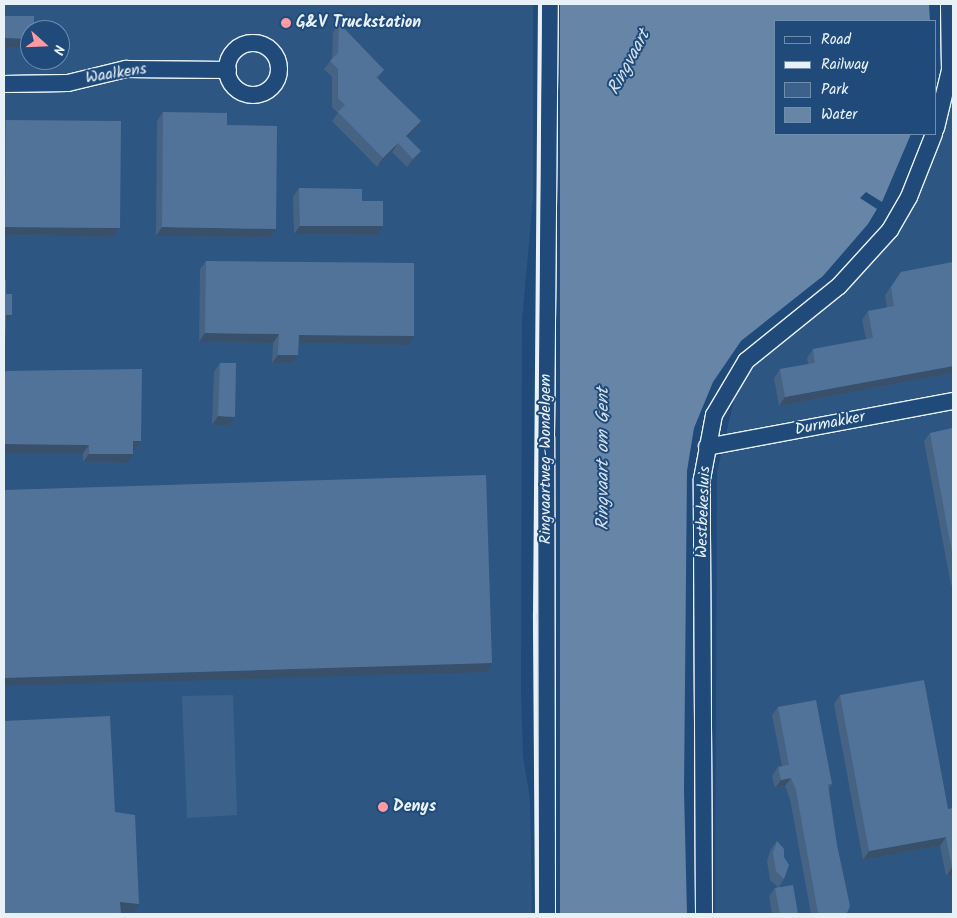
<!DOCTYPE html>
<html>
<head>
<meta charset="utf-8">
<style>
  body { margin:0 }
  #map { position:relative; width:957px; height:918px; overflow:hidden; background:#1f4a7a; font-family:Kalam,sans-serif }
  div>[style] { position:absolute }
  .built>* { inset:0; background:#2e5683 }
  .green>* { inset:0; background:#3c628c }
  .water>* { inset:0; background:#6685a7 }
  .roads { filter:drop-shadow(1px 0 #e8f1f8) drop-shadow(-1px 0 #e8f1f8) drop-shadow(0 1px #e8f1f8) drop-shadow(0 -1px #e8f1f8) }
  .street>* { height:16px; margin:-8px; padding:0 8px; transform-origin:8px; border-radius:8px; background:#1f4a7a }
  .street>.ring { margin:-8px; padding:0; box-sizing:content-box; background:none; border:16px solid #1f4a7a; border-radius:50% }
  .rail>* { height:4px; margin:-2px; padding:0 2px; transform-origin:2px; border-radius:2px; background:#e8f1f8 }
  .wall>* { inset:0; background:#466384 }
  .shaded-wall>* { inset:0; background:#39506b }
  .building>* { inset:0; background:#517399 }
  .dots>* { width:14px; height:14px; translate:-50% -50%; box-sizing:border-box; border:2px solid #1f4a7a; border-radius:50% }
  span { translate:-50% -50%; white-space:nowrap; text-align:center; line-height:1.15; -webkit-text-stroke:4px #1f4a7a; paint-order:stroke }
  .poi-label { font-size:16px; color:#e8f1f8; font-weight:700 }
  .left { translate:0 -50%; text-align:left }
  .street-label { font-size:16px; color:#e8f1f8 }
  .water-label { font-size:18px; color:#d4e1ec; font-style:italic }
  .frame { position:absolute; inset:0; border:5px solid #e8f1f8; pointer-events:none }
  .legend { position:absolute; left:774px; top:20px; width:162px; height:115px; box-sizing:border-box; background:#1f4a7a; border:1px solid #6f8dac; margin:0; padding:6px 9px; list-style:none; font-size:15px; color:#e8f1f8 }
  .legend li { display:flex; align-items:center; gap:10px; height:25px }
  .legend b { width:25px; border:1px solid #6f8dac }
  .north { position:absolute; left:20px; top:20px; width:50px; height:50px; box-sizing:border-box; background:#1f4a7a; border:1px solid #6f8dac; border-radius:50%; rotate:110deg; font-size:14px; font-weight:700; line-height:20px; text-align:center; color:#e8f1f8 }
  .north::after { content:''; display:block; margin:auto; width:18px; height:22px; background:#ff9aa2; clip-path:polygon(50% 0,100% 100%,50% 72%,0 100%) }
</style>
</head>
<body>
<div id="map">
  <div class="built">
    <div style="clip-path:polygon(evenodd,4px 4px,533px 4px,533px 197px,522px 321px,521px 690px,523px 756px,530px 799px,532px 914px,4px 914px,4px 4px,30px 30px,60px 30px,60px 60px,30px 60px,30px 30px)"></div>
    <div style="clip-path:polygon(953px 93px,953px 914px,715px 914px,717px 472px,737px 388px,760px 360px,900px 229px,942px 137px)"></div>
  </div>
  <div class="green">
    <div style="clip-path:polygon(233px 695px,237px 815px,187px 818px,182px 696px)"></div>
  </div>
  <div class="water">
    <div style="clip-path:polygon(560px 4px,929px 4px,930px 21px,776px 21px,776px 134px,911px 134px,882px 202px,866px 192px,860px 198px,877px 209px,868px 224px,823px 276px,741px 341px,713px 382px,694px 428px,687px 471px,684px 790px,687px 914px,560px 914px)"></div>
  </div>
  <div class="roads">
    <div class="street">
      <div class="ring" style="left:227px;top:43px;width:36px;height:36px"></div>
      <div style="left:4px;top:84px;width:64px;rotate:-0.9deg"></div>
      <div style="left:68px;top:83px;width:60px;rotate:-13.6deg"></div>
      <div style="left:126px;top:69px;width:102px;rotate:0.6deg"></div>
      <div style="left:936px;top:128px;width:60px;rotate:-76.4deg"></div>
      <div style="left:950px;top:70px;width:66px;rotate:-90.9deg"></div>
      <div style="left:707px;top:447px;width:250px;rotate:-10.6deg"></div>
      <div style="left:547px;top:914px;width:477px;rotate:-90.1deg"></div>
      <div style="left:546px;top:437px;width:433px;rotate:-89.5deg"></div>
      <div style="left:704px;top:914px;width:435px;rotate:-90.3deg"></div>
      <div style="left:702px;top:479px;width:65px;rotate:-79.4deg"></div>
      <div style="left:714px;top:415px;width:63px;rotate:-59.3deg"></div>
      <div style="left:746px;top:361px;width:119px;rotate:-38.9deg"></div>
      <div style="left:839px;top:286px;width:76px;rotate:-47.7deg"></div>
      <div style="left:890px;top:230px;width:38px;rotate:-60deg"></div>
      <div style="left:909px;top:197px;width:68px;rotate:-68.4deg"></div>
    </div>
  </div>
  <div class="rail">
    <div style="left:537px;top:914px;width:301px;rotate:-90.4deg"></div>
    <div style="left:535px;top:613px;width:609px;rotate:-89.53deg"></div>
  </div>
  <div class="wall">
    <div style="clip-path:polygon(339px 23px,384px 70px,378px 78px,415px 130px,407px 137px,421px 151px,415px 159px,407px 167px,392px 152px,377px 167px,332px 121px,338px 113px,332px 107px,332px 77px,324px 69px,332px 59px,333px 32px)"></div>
    <div style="clip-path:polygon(163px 112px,227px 125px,270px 237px,156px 236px,157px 121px)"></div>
    <div style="clip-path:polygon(6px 120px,120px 228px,114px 237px,4px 235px,4px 123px)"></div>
    <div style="clip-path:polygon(299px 188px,362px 201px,377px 235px,294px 234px,293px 197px)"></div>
    <div style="clip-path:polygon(206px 261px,408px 345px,299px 343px,292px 363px,272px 363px,273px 343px,199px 342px,200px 269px)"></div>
    <div style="clip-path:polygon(953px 262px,953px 373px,779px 406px,774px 378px,780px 369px,808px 364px,807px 358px,813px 349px,866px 339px,862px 320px,868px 311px,887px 308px,885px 295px,901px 272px)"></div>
    <div style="clip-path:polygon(220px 363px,229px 425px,212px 425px,214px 372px)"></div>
    <div style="clip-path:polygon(4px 371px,141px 441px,135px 450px,133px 450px,127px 463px,83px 462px,83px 453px,4px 453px)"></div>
    <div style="clip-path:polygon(953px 428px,953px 585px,951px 585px,924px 441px,930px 433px)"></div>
    <div style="clip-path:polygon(840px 695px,948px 809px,953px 808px,953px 875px,946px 876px,940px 846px,863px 860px,834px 704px)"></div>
    <div style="clip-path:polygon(778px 707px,832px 784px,829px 788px,846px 914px,811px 914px,790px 799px,785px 786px,775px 788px,772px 776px,778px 767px,782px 766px,772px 715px)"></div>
    <div style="clip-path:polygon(777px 841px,784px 879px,779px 887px,798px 914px,772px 914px,769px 896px,775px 888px,778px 887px,770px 880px,767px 861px,771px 849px)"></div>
  </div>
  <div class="shaded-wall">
    <div style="clip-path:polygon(4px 38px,30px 39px,30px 44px,28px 47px,4px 47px)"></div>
    <div style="clip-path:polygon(421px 121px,415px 130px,400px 144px,406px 136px)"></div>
    <div style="clip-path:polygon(398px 143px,392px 152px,377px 167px,383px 158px)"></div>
    <div style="clip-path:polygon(421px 151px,415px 159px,407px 167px,413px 159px)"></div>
    <div style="clip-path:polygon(300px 226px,383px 226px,377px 235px,294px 234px)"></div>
    <div style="clip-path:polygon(5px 227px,120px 228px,114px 237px,4px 235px,4px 229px)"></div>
    <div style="clip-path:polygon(162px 227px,276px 229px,270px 237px,156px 236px)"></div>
    <div style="clip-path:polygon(6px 315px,12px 315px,6px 323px)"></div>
    <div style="clip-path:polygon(205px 333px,279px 334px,273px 343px,199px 342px)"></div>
    <div style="clip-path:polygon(299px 335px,414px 336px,408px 345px,293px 343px)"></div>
    <div style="clip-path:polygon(278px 355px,298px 355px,292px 363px,272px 363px)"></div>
    <div style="clip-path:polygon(953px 366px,953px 373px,779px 406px,785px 397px)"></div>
    <div style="clip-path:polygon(218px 416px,235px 417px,229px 425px,212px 425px)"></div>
    <div style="clip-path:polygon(133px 441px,141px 441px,135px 450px,127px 450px)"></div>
    <div style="clip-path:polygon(4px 444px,89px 445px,83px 453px,4px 453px)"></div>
    <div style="clip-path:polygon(89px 454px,133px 454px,127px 463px,83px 462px)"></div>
    <div style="clip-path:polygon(492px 663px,486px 672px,4px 686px,4px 678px)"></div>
    <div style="clip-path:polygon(791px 778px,785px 786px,775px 788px,781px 780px)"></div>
    <div style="clip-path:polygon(946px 837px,940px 846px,863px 860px,869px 851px)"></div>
    <div style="clip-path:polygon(953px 867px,953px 875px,946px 876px,952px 868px)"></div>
    <div style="clip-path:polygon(120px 902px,139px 904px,133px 912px,114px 910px)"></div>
  </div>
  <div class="building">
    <div style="clip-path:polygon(4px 16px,34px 16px,34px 30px,30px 30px,30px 39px,4px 38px)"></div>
    <div style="clip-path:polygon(339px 23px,384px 70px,376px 77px,421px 121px,406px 136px,421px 151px,413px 159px,398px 143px,383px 158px,338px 112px,345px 105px,338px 98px,338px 69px,330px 61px,338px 53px)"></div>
    <div style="clip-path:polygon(163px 112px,227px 113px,227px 125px,277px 126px,276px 229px,162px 227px)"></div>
    <div style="clip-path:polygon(6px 120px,121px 121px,120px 228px,5px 227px)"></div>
    <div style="clip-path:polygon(299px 188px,362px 189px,362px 201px,383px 201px,383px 226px,300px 226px)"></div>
    <div style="clip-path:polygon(206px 261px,414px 263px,414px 336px,299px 335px,298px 355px,278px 355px,279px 334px,205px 333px)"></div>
    <div style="clip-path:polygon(953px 262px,953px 366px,785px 397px,780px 369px,815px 363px,813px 349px,873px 338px,868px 311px,894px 306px,891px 287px,901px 272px)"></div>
    <div style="clip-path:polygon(4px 280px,6px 280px,6px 294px,12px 294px,12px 315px,6px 315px,5px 344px,4px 344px)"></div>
    <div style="clip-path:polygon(220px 363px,236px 363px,235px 417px,218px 416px)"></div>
    <div style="clip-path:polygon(142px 369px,141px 441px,133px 441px,133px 454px,89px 454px,89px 445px,4px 444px,4px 371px)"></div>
    <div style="clip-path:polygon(953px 428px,953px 558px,930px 433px)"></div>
    <div style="clip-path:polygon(486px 475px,492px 663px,4px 678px,4px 490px)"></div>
    <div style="clip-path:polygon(924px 680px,948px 809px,953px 808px,953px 867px,952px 868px,946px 837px,869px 851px,840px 695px)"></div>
    <div style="clip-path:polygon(816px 700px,832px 784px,828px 784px,829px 794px,837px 845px,850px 906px,847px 913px,841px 914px,820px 914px,818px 913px,796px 790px,791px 778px,781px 780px,778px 767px,789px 765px,778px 707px)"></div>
    <div style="clip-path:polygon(110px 716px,115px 812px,135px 815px,139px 904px,120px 902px,121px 914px,4px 914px,4px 721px)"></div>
    <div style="clip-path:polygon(777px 841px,784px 849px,784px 857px,789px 865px,784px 879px,776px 871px,773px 853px)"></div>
    <div style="clip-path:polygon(793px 885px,798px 914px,780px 914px,775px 888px)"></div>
  </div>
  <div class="dots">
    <div style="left:286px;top:23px;background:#ff9aa2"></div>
    <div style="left:383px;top:807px;background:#ff9aa2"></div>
  </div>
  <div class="poi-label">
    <span class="left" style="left:296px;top:23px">G&amp;V Truckstation</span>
    <span class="left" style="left:393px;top:807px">Denys</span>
  </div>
  <div class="street-label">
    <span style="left:116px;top:74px;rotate:-9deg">Waalkens</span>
    <span style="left:830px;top:424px;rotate:-11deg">Durmakker</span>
    <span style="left:546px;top:459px;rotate:-90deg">Ringvaartweg-Wondelgem</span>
    <span style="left:704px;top:512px;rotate:-88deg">Westbekesluis</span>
  </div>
  <div class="water-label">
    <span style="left:630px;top:63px;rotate:-62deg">Ringvaart</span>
    <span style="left:604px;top:459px;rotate:-90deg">Ringvaart om Gent</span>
  </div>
  <div class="frame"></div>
  <ul class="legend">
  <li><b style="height:6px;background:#1f4a7a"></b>Road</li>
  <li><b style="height:6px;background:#e8f1f8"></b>Railway</li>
  <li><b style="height:14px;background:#3c628c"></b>Park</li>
  <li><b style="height:14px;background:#6685a7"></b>Water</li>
  </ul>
  <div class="north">N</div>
</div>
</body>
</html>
